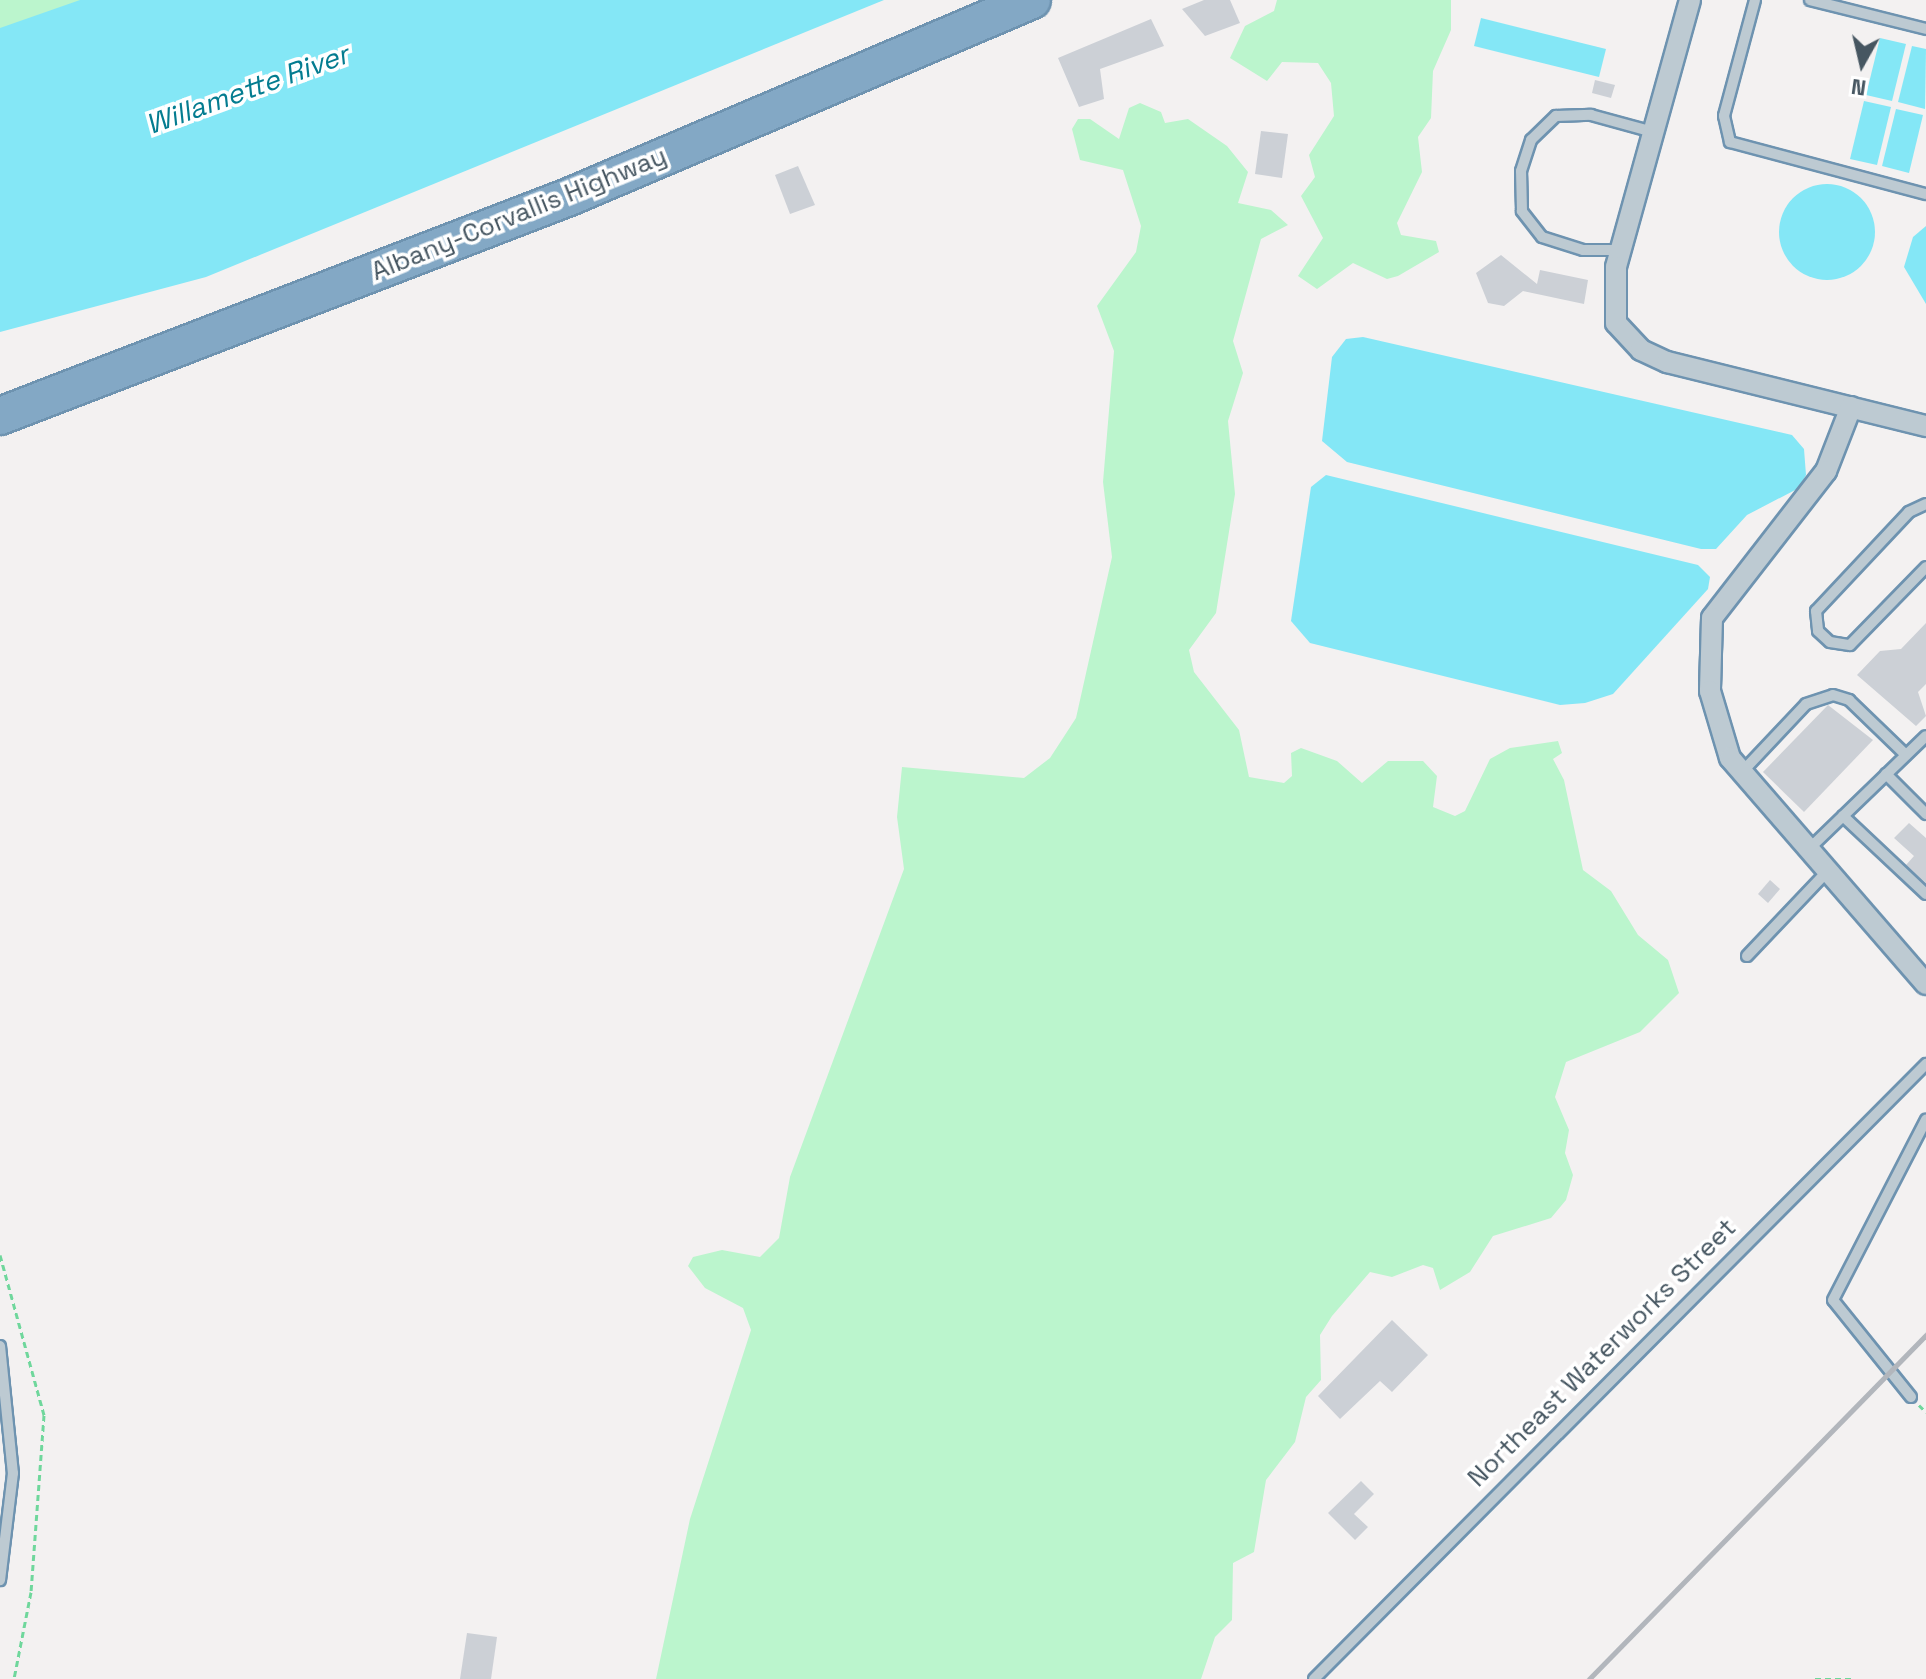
<!DOCTYPE html>
<html>
<head>
<meta charset="utf-8">
<style>
  body { margin:0 }
  #map { position:relative; width:1926px; height:1679px; overflow:hidden; background:#f3f1f1; font-family:"Space Grotesk",sans-serif }
  div>[style] { position:absolute }
  .green>* { inset:0; background:#bbf5cd }
  .water>* { inset:0; background:#84e7f6 }
  .round { border-radius:50% }
  .building>* { inset:0; background:#ccd0d6 }
  .path>* { height:3px; margin-top:-1.5px; transform-origin:0; background:repeating-linear-gradient(90deg,#6fd79c 0 6px,transparent 0 10px) }
  .roads { filter:drop-shadow(2px 0 #6e93b0) drop-shadow(-2px 0 #6e93b0) drop-shadow(0 2px #6e93b0) drop-shadow(0 -2px #6e93b0) }
  .lane>* { height:10px; margin:-5px; padding:0 5px; transform-origin:5px; border-radius:5px; background:#bdcad2 }
  .street>* { height:20px; margin:-10px; padding:0 10px; transform-origin:10px; border-radius:10px; background:#bdcad2 }
  .highway>* { height:36px; margin:-18px; padding:0 18px; transform-origin:18px; border-radius:18px; background:#83a8c5 }
  .rail>* { height:5px; margin:-2.5px; padding:0 2.5px; transform-origin:2.5px; border-radius:2.5px; background:#b2b6bc }
  span { translate:-50% -50%; white-space:nowrap; text-align:center; line-height:1.15; -webkit-text-stroke:7px #fff; paint-order:stroke }
  .street-label { font-size:26px; color:#465661 }
  .water-label { font-size:28px; color:#047c90; font-style:italic }
  .north { position:absolute; left:1822px; top:24px; width:80px; height:80px; -webkit-text-stroke:6px #fff; paint-order:stroke; rotate:188deg; font-size:22px; font-weight:700; line-height:32px; text-align:center; color:#465661 }
  .north::after { content:''; display:block; margin:auto; width:28px; height:36px; background:#465661; clip-path:polygon(50% 0,100% 100%,50% 72%,0 100%) }
</style>
</head>
<body>
<div id="map">
  <div class="green">
    <div style="clip-path:polygon(0 0,84px 0,0 30px)"></div>
    <div style="clip-path:polygon(1277px 0,1451px 0,1451px 30px,1433px 71px,1431px 118px,1418px 137px,1422px 172px,1397px 223px,1401px 235px,1436px 241px,1439px 252px,1398px 276px,1387px 279px,1353px 263px,1317px 289px,1298px 276px,1323px 238px,1301px 196px,1315px 177px,1309px 155px,1334px 116px,1331px 83px,1318px 63px,1282px 62px,1267px 81px,1230px 58px,1245px 26px,1274px 11px)"></div>
    <div style="clip-path:polygon(1140px 103px,1161px 112px,1165px 123px,1188px 119px,1227px 146px,1248px 172px,1238px 203px,1271px 210px,1288px 225px,1261px 239px,1233px 341px,1243px 373px,1228px 421px,1235px 494px,1216px 613px,1189px 650px,1194px 672px,1239px 730px,1249px 777px,1284px 783px,1292px 776px,1291px 753px,1301px 748px,1337px 761px,1362px 783px,1388px 761px,1423px 761px,1437px 776px,1433px 807px,1455px 816px,1465px 811px,1490px 759px,1510px 748px,1558px 741px,1562px 753px,1553px 759px,1564px 780px,1583px 870px,1611px 891px,1638px 935px,1668px 960px,1679px 993px,1640px 1032px,1566px 1062px,1555px 1097px,1569px 1130px,1565px 1153px,1573px 1175px,1566px 1200px,1551px 1218px,1493px 1236px,1470px 1272px,1440px 1290px,1433px 1268px,1423px 1265px,1392px 1277px,1370px 1272px,1332px 1316px,1320px 1335px,1321px 1380px,1306px 1397px,1295px 1442px,1266px 1480px,1254px 1552px,1233px 1563px,1232px 1620px,1215px 1637px,1201px 1679px,656px 1679px,690px 1519px,751px 1330px,743px 1308px,705px 1288px,688px 1266px,693px 1257px,722px 1250px,760px 1257px,779px 1238px,790px 1177px,904px 869px,897px 817px,902px 767px,1024px 778px,1050px 758px,1076px 718px,1112px 557px,1103px 482px,1114px 351px,1097px 306px,1136px 252px,1141px 226px,1123px 170px,1080px 160px,1072px 129px,1078px 119px,1090px 119px,1119px 139px,1129px 108px)"></div>
  </div>
  <div class="water">
    <div style="clip-path:polygon(80px 0,884px 0,206px 277px,0 332px,0 28px)"></div>
    <div style="clip-path:polygon(1481px 18px,1606px 49px,1599px 77px,1474px 46px)"></div>
    <div style="clip-path:polygon(1880px 38px,1906px 44px,1892px 101px,1866px 95px)"></div>
    <div style="clip-path:polygon(1912px 46px,1926px 49px,1925px 109px,1898px 102px)"></div>
    <div style="clip-path:polygon(1864px 101px,1891px 107px,1877px 165px,1850px 159px)"></div>
    <div style="clip-path:polygon(1896px 109px,1923px 115px,1909px 173px,1882px 166px)"></div>
    <div class="round" style="left:1779px;top:184px;width:96px;height:96px"></div>
    <div style="clip-path:polygon(1926px 226px,1926px 304px,1904px 267px,1913px 237px)"></div>
    <div style="clip-path:polygon(1363px 337px,1792px 435px,1804px 449px,1806px 475px,1799px 488px,1747px 515px,1716px 549px,1701px 549px,1347px 462px,1322px 441px,1332px 357px,1346px 339px)"></div>
    <div style="clip-path:polygon(1326px 475px,1698px 565px,1710px 577px,1708px 589px,1613px 694px,1585px 703px,1560px 705px,1310px 643px,1291px 621px,1311px 487px)"></div>
  </div>
  <div class="building">
    <div style="clip-path:polygon(1204px 0,1230px 0,1240px 23px,1205px 36px,1182px 9px)"></div>
    <div style="clip-path:polygon(1151px 19px,1164px 46px,1100px 69px,1104px 99px,1079px 107px,1058px 58px)"></div>
    <div style="clip-path:polygon(1595px 80px,1615px 85px,1611px 98px,1592px 93px)"></div>
    <div style="clip-path:polygon(1261px 131px,1288px 134px,1282px 178px,1255px 174px)"></div>
    <div style="clip-path:polygon(798px 166px,815px 205px,790px 214px,775px 175px)"></div>
    <div style="clip-path:polygon(1501px 255px,1537px 284px,1540px 270px,1588px 280px,1584px 304px,1523px 291px,1504px 306px,1488px 303px,1476px 273px)"></div>
    <div style="clip-path:polygon(1926px 623px,1926px 684px,1918px 692px,1926px 716px,1916px 726px,1857px 675px,1880px 651px,1901px 649px)"></div>
    <div style="clip-path:polygon(1828px 705px,1873px 740px,1804px 812px,1763px 772px)"></div>
    <div style="clip-path:polygon(1909px 823px,1926px 838px,1926px 883px,1906px 865px,1914px 856px,1894px 838px)"></div>
    <div style="clip-path:polygon(1770px 880px,1780px 889px,1768px 903px,1758px 894px)"></div>
    <div style="clip-path:polygon(1392px 1320px,1428px 1355px,1392px 1392px,1380px 1381px,1340px 1419px,1318px 1396px)"></div>
    <div style="clip-path:polygon(1361px 1481px,1374px 1494px,1354px 1514px,1368px 1527px,1355px 1540px,1328px 1513px)"></div>
    <div style="clip-path:polygon(467px 1633px,497px 1637px,491px 1679px,460px 1679px)"></div>
  </div>
  <div class="path">
    <div style="left:0;top:1255px;width:166px;rotate:74.6deg"></div>
    <div style="left:44px;top:1415px;width:177px;rotate:94.2deg"></div>
    <div style="left:31px;top:1592px;width:89px;rotate:101.1deg"></div>
    <div style="left:1919px;top:1405px;width:10px;rotate:45deg"></div>
    <div style="left:1815px;top:1679px;width:37px"></div>
  </div>
  <div class="roads">
    <div class="lane">
      <div style="left:1755px;top:0;width:120px;rotate:105deg"></div>
      <div style="left:1724px;top:116px;width:27px;rotate:77deg"></div>
      <div style="left:1730px;top:142px;width:203px;rotate:14.9deg"></div>
      <div style="left:1810px;top:0;width:120px;rotate:14deg"></div>
      <div style="left:1621px;top:250px;width:38px;rotate:180deg"></div>
      <div style="left:1583px;top:250px;width:43px;rotate:-162.4deg"></div>
      <div style="left:1542px;top:237px;width:33px;rotate:-128deg"></div>
      <div style="left:1522px;top:211px;width:40px;rotate:-91.4deg"></div>
      <div style="left:1521px;top:171px;width:33px;rotate:-72deg"></div>
      <div style="left:1531px;top:140px;width:35px;rotate:-44deg"></div>
      <div style="left:1556px;top:116px;width:35px;rotate:-2deg"></div>
      <div style="left:1591px;top:115px;width:64px;rotate:15.3deg"></div>
      <div style="left:1926px;top:504px;width:19px;rotate:155deg"></div>
      <div style="left:1909px;top:512px;width:136px;rotate:133.2deg"></div>
      <div style="left:1816px;top:611px;width:20px;rotate:84deg"></div>
      <div style="left:1818px;top:631px;width:16px;rotate:43deg"></div>
      <div style="left:1830px;top:642px;width:20px;rotate:9deg"></div>
      <div style="left:1850px;top:645px;width:109px;rotate:-45.7deg"></div>
      <div style="left:1742px;top:772px;width:93px;rotate:-46.7deg"></div>
      <div style="left:1806px;top:704px;width:28px;rotate:-18deg"></div>
      <div style="left:1833px;top:695px;width:17px;rotate:17deg"></div>
      <div style="left:1849px;top:700px;width:79px;rotate:44deg"></div>
      <div style="left:1886px;top:774px;width:57px;rotate:45deg"></div>
      <div style="left:1843px;top:816px;width:114px;rotate:43.2deg"></div>
      <div style="left:1810px;top:848px;width:161px;rotate:-44deg"></div>
      <div style="left:1747px;top:956px;width:112px;rotate:-46.5deg"></div>
      <div style="left:0;top:1346px;width:128px;rotate:84.2deg"></div>
      <div style="left:13px;top:1473px;width:108px;rotate:96.9deg"></div>
      <div style="left:1911px;top:1397px;width:124px;rotate:-128.8deg"></div>
      <div style="left:1833px;top:1300px;width:203px;rotate:-62.7deg"></div>
      <div style="left:1314px;top:1679px;width:868px;rotate:-45.14deg"></div>
    </div>
    <div class="street">
      <div style="left:1690px;top:0;width:277px;rotate:105.5deg"></div>
      <div style="left:1616px;top:267px;width:56px;rotate:90deg"></div>
      <div style="left:1616px;top:323px;width:37px;rotate:47deg"></div>
      <div style="left:1641px;top:350px;width:29px;rotate:25deg"></div>
      <div style="left:1667px;top:362px;width:267px;rotate:13.9deg"></div>
      <div style="left:1851px;top:407px;width:69px;rotate:111.3deg"></div>
      <div style="left:1826px;top:471px;width:186px;rotate:127.8deg"></div>
      <div style="left:1712px;top:618px;width:73px;rotate:91.6deg"></div>
      <div style="left:1710px;top:691px;width:70px;rotate:73.4deg"></div>
      <div style="left:1730px;top:758px;width:299px;rotate:49.1deg"></div>
    </div>
    <div class="highway">
      <div style="left:0;top:416px;width:610px;rotate:-21.05deg"></div>
      <div style="left:569px;top:197px;width:503px;rotate:-23.05deg"></div>
    </div>
  </div>
  <div class="rail">
    <div style="left:1589px;top:1679px;width:482px;rotate:-45.6deg"></div>
  </div>
  <div class="street-label">
    <span style="left:519px;top:214px;rotate:-22deg">Albany-Corvallis Highway</span>
    <span style="left:1602px;top:1353px;rotate:-45deg">Northeast Waterworks Street</span>
  </div>
  <div class="water-label">
    <span style="left:247px;top:89px;rotate:-20deg">Willamette River</span>
  </div>
  <div class="north">N</div>
</div>
</body>
</html>
